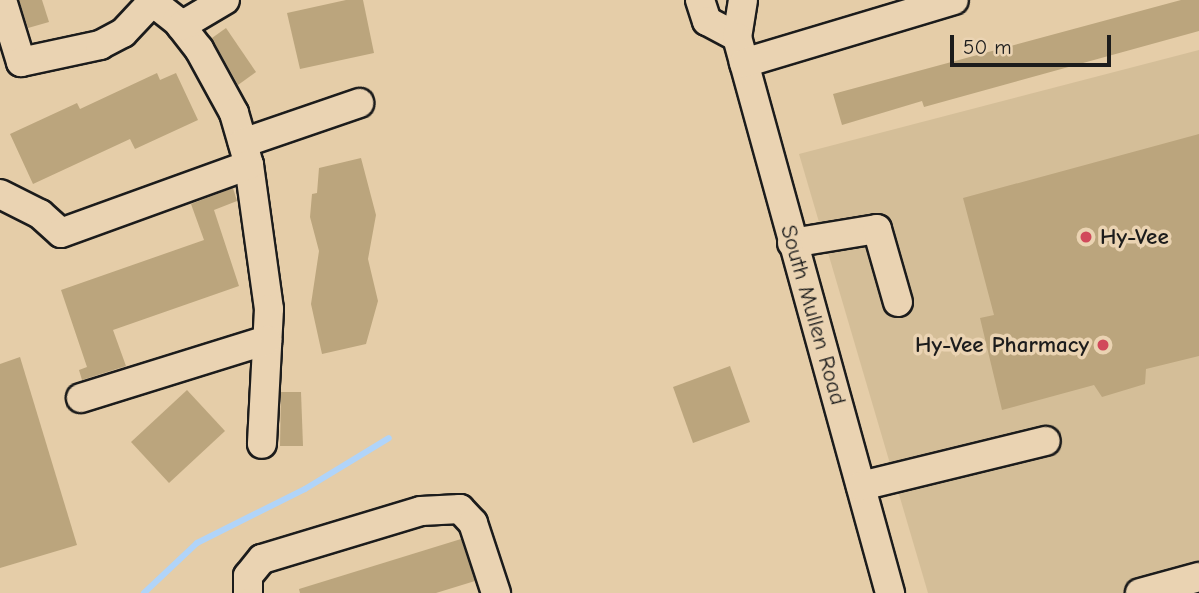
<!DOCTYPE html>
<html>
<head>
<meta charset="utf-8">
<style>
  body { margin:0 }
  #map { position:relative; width:1199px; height:593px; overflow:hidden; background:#e5cda8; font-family:"Comic Neue",sans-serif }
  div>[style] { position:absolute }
  .built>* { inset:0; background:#d4be98 }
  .stream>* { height:6px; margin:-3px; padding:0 3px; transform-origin:3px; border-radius:3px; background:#b0d4f9 }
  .building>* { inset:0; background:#bba57d }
  .roads { filter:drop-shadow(2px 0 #1c1c1c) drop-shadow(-2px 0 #1c1c1c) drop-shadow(0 2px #1c1c1c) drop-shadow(0 -2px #1c1c1c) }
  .minor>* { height:28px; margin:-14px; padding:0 14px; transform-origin:14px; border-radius:14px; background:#ead3b2 }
  .dots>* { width:19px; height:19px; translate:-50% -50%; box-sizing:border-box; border:4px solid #ead3b2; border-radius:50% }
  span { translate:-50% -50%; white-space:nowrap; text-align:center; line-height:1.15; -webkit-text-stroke:7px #ead3b2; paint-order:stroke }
  .poi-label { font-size:23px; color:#1c1c1c; font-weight:700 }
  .left { translate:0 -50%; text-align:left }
  .right { translate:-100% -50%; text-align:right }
  .street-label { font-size:23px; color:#1c1c1c }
  .scale { position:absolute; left:950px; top:35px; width:161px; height:32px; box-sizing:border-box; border:4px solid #1c1c1c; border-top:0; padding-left:9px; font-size:21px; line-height:24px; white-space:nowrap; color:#1c1c1c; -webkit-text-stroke:5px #ead3b2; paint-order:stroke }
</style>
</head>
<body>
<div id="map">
  <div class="built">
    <div style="clip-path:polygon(1199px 50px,1199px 593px,928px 593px,799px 154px)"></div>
  </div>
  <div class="stream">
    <div style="left:144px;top:593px;width:73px;rotate:-43.3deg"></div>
    <div style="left:197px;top:543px;width:121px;rotate:-26.6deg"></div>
    <div style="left:305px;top:489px;width:98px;rotate:-31.3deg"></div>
  </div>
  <div class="building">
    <div style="clip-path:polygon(19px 0,42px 0,49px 22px,28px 28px)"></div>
    <div style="clip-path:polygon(346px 0,363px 0,374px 53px,300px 69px,287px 13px)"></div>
    <div style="clip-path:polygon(1181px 0,1199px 0,1199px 31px,924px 107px,922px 101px,842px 125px,833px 94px)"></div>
    <div style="clip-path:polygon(226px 28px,256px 72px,238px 85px,212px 38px)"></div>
    <div style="clip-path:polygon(157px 73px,160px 80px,176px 73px,198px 120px,135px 149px,130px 139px,33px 184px,10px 134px,77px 103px,80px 109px)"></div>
    <div style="clip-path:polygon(1199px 134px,1199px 356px,1146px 369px,1145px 384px,1102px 397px,1094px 385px,1002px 410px,980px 318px,994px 315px,963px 198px)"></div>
    <div style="clip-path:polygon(361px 158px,376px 215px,368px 259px,378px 301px,366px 344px,322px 354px,311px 304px,319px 251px,310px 217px,312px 194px,317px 193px,319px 168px)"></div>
    <div style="clip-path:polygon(233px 188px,237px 201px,214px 210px,239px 286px,113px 330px,126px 366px,82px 380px,79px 370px,87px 367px,61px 290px,204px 240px,191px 204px)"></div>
    <div style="clip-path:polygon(20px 357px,77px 545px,0 568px,0 364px)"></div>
    <div style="clip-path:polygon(730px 366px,750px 422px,693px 443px,673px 387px)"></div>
    <div style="clip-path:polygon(187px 390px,225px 431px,169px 483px,131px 442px)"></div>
    <div style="clip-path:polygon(281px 392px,301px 392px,303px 446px,280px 446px)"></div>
    <div style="clip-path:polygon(461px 539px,475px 581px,436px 593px,300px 593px,299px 589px)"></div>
  </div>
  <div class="roads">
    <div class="minor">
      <div style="left:2px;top:0;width:65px;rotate:73deg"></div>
      <div style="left:21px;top:62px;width:81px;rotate:-12.1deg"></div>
      <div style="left:100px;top:45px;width:26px;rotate:-28deg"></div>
      <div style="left:123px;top:33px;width:42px;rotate:-46.9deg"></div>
      <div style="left:150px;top:0;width:34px;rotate:38deg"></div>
      <div style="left:177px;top:21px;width:36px;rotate:52deg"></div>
      <div style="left:199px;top:49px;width:73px;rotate:61.3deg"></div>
      <div style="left:234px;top:113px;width:54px;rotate:73.9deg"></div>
      <div style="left:249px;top:165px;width:145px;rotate:82.1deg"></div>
      <div style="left:269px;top:309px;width:135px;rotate:93deg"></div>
      <div style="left:700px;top:0;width:22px;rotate:72deg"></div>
      <div style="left:707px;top:21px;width:34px;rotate:28deg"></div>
      <div style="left:743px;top:0;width:37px;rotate:99deg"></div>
      <div style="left:737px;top:37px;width:577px;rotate:74.61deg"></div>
      <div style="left:181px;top:26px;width:51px;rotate:-30.6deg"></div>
      <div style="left:744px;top:63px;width:219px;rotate:-16.7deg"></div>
      <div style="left:243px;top:143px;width:123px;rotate:-19deg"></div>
      <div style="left:0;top:194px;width:45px;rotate:26.6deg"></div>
      <div style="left:40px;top:214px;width:28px;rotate:42deg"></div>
      <div style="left:61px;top:233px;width:200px;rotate:-19.9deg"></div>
      <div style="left:792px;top:243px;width:86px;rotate:-9.4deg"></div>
      <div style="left:877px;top:229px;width:76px;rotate:74deg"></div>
      <div style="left:81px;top:398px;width:195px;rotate:-17.3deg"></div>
      <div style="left:861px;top:486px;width:190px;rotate:-13.7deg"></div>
      <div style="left:248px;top:593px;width:17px;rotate:-90deg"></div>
      <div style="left:248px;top:576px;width:22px;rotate:-51deg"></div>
      <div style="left:262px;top:559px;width:166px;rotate:-16.8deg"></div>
      <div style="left:421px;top:511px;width:39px;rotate:-3deg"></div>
      <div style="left:460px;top:509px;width:19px;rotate:47deg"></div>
      <div style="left:473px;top:523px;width:74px;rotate:71.8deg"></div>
      <div style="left:1140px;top:593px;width:61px;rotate:-15.2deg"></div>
    </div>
  </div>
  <div class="dots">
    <div style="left:1086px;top:237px;background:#d1495b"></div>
    <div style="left:1103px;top:345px;background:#d1495b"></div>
  </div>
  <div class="poi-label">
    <span class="left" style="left:1100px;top:237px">Hy-Vee</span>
    <span class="right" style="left:1089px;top:345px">Hy-Vee Pharmacy</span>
  </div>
  <div class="street-label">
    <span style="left:813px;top:315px;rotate:74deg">South Mullen Road</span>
  </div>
  <div class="scale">50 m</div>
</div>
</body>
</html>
